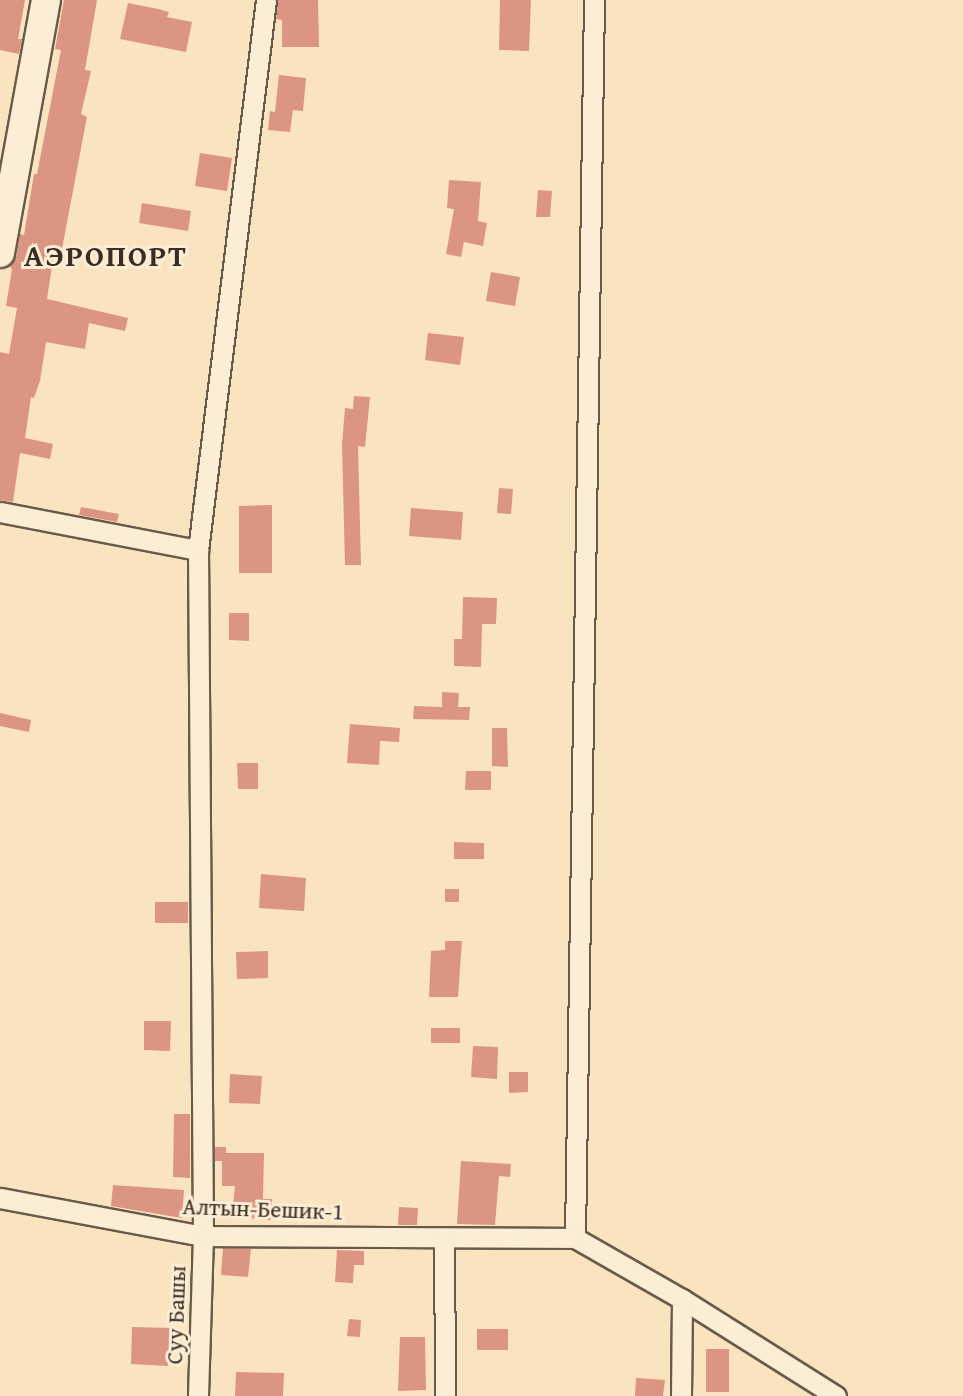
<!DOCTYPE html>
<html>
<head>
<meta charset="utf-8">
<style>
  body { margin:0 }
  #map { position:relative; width:963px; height:1396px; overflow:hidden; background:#fae4bf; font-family:"Gentium Book Plus",serif }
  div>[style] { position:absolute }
  .building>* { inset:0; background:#dc9483 }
  .roads { filter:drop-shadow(2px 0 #695b4c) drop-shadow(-2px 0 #695b4c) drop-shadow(0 2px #695b4c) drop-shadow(0 -2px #695b4c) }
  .street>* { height:19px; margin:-9.5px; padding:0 9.5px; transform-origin:9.5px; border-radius:9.5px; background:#fcedd5 }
  .secondary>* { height:28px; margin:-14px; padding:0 14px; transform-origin:14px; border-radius:14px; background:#fcedd5 }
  span { translate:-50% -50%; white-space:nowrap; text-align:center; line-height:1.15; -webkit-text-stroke:6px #fcedd5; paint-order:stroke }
  .street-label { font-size:23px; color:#392d25 }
  .district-label { font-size:30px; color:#392d25; font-weight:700; letter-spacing:2px }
</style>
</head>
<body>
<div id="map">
  <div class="building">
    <div style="clip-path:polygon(0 0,25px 0,18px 39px,22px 39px,19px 54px,0 50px)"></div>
    <div style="clip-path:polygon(64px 0,97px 0,85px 70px,91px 71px,81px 114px,87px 117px,61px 254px,54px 253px,47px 299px,128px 318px,125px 331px,89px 323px,85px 349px,46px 342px,40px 381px,34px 398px,31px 397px,25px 438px,53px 444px,50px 459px,20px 453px,13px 502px,0 500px,0 352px,9px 354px,17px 308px,6px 306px,12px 269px,10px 266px,16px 257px,20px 234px,24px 235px,34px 174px,37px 174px,61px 50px,55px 49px)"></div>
    <div style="clip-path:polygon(318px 0,319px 47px,282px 47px,282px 20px,276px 19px,278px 0)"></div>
    <div style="clip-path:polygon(500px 0,531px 0,529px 51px,499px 50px)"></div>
    <div style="clip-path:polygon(128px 3px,158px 9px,169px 12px,167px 17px,192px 22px,186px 52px,120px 39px)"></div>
    <div style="clip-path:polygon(279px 75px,306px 78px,303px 111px,293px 110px,290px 132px,268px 130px,270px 111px,275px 112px)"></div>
    <div style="clip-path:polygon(200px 153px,232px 158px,227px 191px,195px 186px)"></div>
    <div style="clip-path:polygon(449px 180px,481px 182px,478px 221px,487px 223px,483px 246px,464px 242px,461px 257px,446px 254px,454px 209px,447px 208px)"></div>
    <div style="clip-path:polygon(538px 190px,552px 191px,550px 217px,536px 217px)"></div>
    <div style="clip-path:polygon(142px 203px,191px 211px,188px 231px,139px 223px)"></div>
    <div style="clip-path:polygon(491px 272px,520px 277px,515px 306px,486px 301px)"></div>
    <div style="clip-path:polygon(428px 333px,464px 337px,460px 365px,425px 360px)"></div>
    <div style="clip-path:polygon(354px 396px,370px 397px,365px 447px,358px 446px,361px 565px,345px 565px,342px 444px,345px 408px,353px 409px)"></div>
    <div style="clip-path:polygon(499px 488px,513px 489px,511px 514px,497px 513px)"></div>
    <div style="clip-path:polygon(272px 505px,272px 573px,239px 573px,239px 506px)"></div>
    <div style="clip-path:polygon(81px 507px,119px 514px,117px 522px,79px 515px)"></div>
    <div style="clip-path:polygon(411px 508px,463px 512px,461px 540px,409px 536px)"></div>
    <div style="clip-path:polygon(463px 597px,497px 598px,496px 624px,482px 624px,481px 667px,454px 666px,454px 639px,462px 639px)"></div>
    <div style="clip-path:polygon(229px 613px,249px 613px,249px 641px,229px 640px)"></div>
    <div style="clip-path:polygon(442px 692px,459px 693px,458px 707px,470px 707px,469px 720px,413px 719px,414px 706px,442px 707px)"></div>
    <div style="clip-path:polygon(0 713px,31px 720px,29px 732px,0 726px)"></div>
    <div style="clip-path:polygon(350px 724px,400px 728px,399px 742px,380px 741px,379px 765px,347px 763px)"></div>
    <div style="clip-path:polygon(492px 728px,507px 728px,508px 767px,492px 766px)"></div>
    <div style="clip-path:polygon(237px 763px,258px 763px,258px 789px,238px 789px)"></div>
    <div style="clip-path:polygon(466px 771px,491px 771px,491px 790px,465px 790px)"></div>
    <div style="clip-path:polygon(454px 842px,484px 843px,484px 859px,454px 859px)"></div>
    <div style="clip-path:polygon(261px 874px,306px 878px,304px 911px,259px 908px)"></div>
    <div style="clip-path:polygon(445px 889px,459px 889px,459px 902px,445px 902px)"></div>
    <div style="clip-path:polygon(155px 902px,188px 902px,188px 923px,155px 923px)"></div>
    <div style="clip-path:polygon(445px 941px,462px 941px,458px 997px,429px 997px,431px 951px,445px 950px)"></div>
    <div style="clip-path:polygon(268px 951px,268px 978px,237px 979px,236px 952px)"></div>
    <div style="clip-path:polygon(144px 1021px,171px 1021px,170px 1051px,144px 1050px)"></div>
    <div style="clip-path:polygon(431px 1028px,460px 1028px,460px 1043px,431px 1043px)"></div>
    <div style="clip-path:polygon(473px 1046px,498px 1047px,497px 1079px,471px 1077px)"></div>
    <div style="clip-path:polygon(509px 1072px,528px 1072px,528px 1092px,509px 1093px)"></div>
    <div style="clip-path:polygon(230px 1074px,262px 1076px,260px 1104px,229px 1103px)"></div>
    <div style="clip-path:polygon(174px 1114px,190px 1114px,190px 1178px,173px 1177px)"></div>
    <div style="clip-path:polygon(215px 1147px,226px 1147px,226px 1153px,264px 1153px,263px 1199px,272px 1199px,271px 1220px,232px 1217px,235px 1186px,222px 1186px,222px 1161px,215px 1161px)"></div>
    <div style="clip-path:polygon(461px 1161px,511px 1164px,510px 1177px,499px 1176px,495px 1225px,457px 1224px)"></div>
    <div style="clip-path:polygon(113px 1185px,184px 1190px,182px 1218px,111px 1206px)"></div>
    <div style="clip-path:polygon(399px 1207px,418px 1208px,417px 1225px,398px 1225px)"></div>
    <div style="clip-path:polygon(223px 1248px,251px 1249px,248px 1277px,221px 1275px)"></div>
    <div style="clip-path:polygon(337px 1250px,364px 1251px,364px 1265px,354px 1265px,353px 1283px,335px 1282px)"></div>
    <div style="clip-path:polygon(349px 1319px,361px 1320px,360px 1337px,347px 1336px)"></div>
    <div style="clip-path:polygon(132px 1327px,170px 1328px,168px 1366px,131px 1364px)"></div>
    <div style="clip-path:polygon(477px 1329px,508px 1329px,508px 1350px,477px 1350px)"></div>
    <div style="clip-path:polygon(400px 1337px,425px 1337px,426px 1390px,398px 1391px)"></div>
    <div style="clip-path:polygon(706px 1349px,729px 1349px,729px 1392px,706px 1392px)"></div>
    <div style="clip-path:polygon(236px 1372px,284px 1373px,283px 1396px,235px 1396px)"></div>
    <div style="clip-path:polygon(636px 1378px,665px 1380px,663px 1396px,635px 1396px)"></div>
  </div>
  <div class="roads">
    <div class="street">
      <div style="left:594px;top:0;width:1238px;rotate:90.88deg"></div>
      <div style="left:575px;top:1238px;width:123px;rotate:29.7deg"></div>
      <div style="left:682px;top:1299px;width:182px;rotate:32.2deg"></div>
      <div style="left:0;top:512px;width:202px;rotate:10.9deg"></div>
      <div style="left:198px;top:550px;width:686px;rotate:89.58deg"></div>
      <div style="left:203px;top:1236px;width:160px;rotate:91.8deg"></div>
      <div style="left:198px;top:550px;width:554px;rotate:-82.95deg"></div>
      <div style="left:0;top:1198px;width:207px;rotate:10.6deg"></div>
      <div style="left:203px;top:1236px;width:372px;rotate:0.3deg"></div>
      <div style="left:444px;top:1239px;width:157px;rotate:89.6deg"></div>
      <div style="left:681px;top:1396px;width:97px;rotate:-89.4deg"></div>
    </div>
    <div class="secondary">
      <div style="left:0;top:253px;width:257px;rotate:-79.7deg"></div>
    </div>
  </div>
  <div class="street-label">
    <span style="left:263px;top:1209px;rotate:2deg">Алтын-Бешик-1</span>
    <span style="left:176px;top:1315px;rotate:-88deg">Суу Башы</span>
  </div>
  <div class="district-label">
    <span style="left:106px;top:255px">АЭРОПОРТ</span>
  </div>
</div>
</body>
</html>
